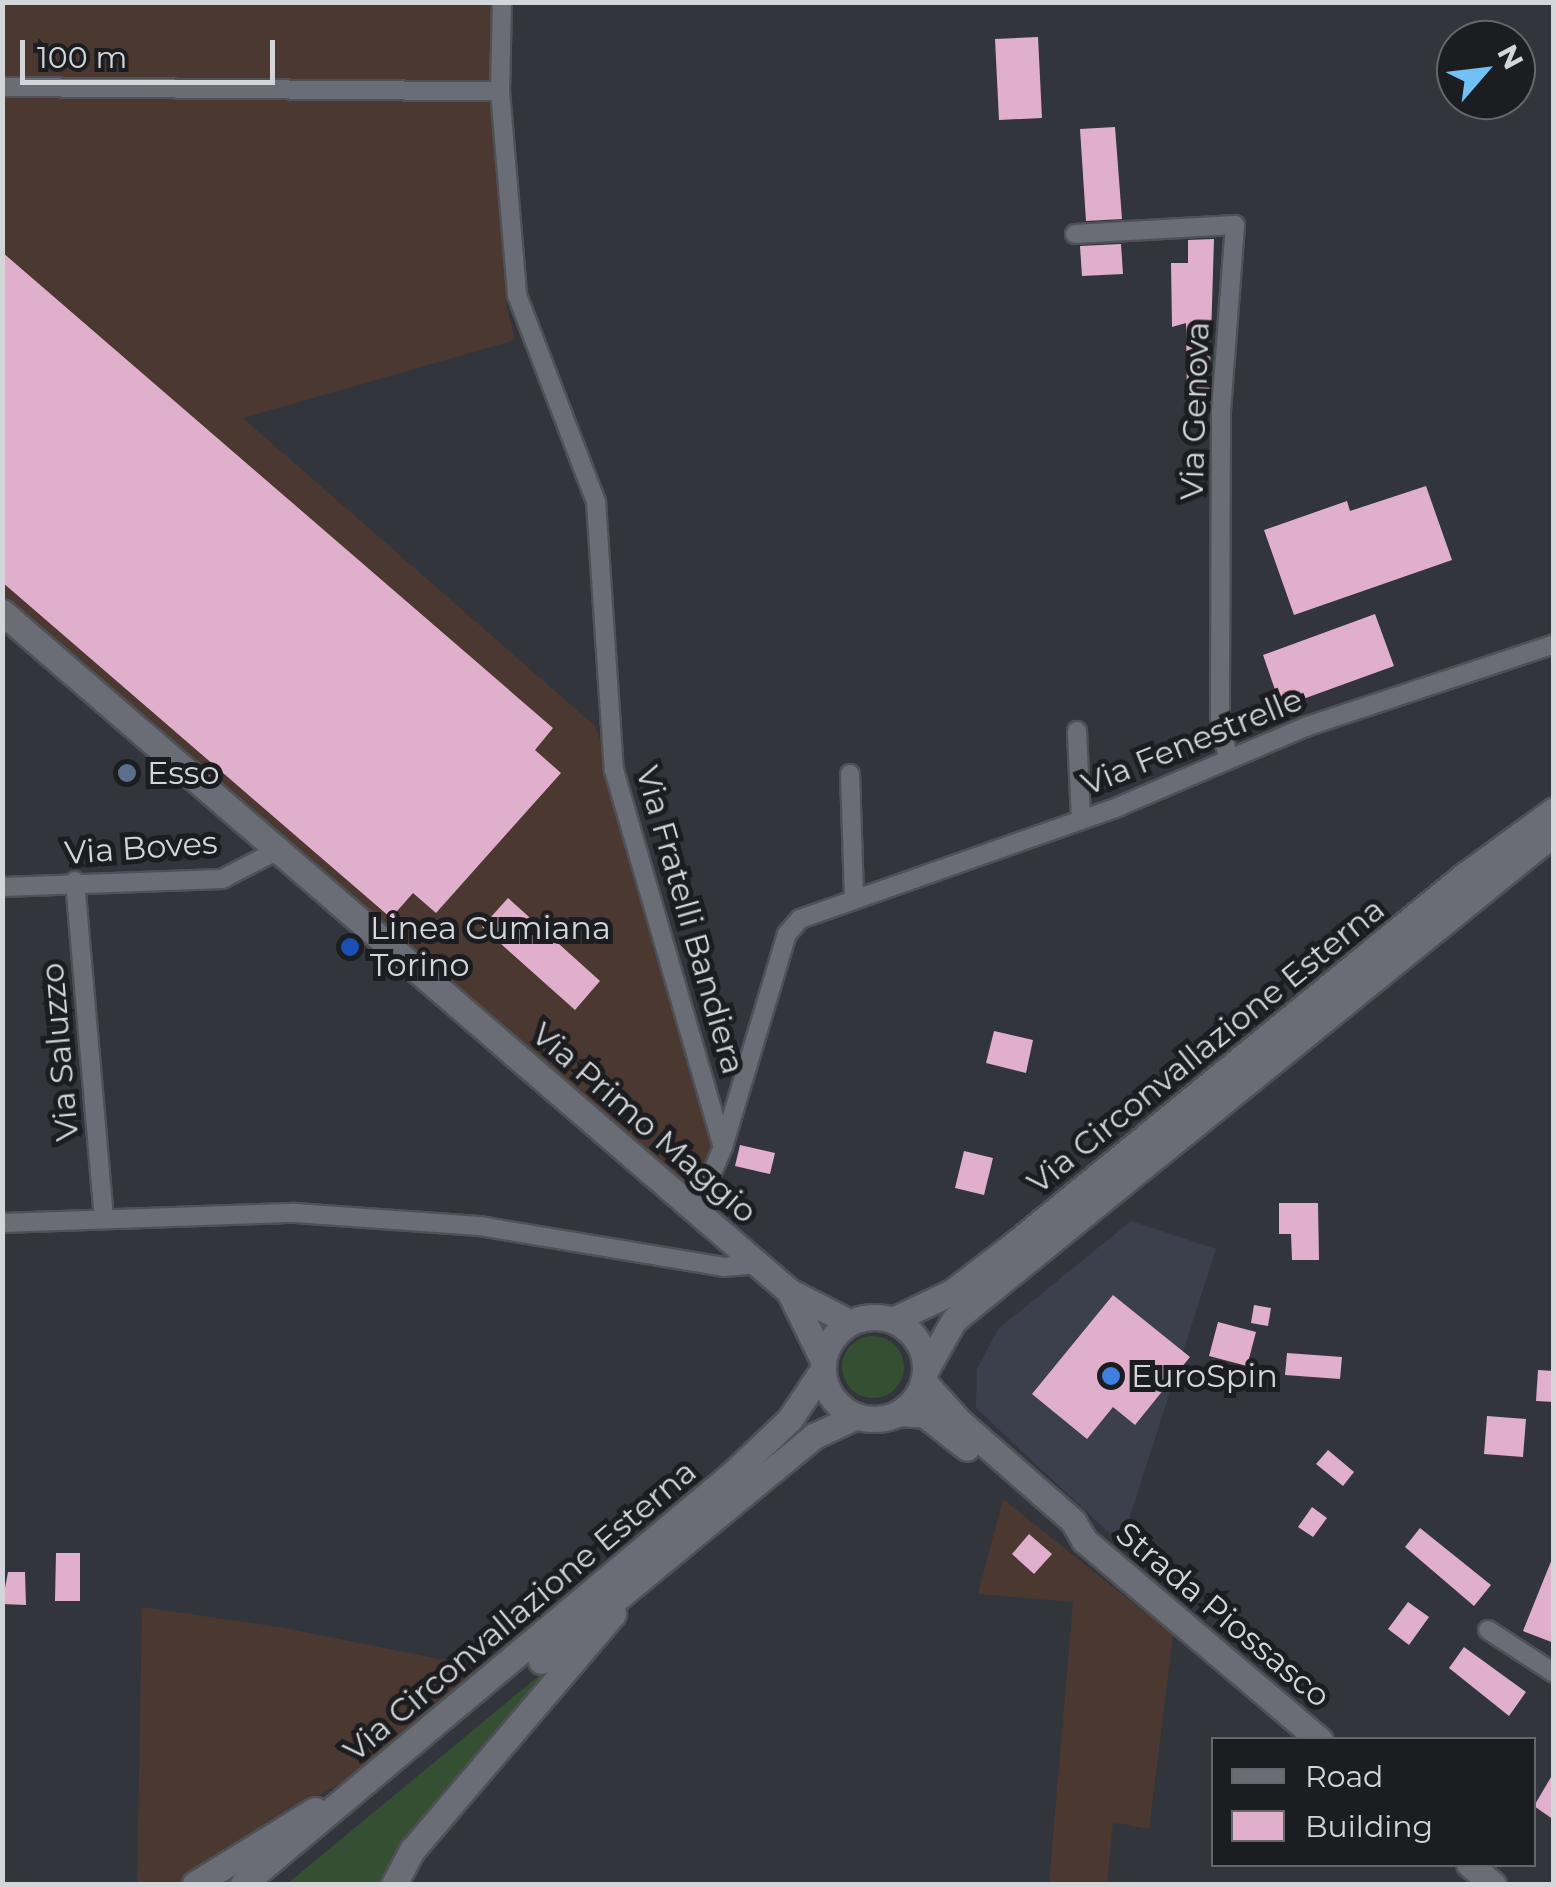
<!DOCTYPE html>
<html>
<head>
<meta charset="utf-8">
<style>
  body { margin:0 }
  #map { position:relative; width:1556px; height:1887px; overflow:hidden; background:#32353c; font-family:Montserrat,sans-serif }
  div>[style] { position:absolute }
  .built>* { inset:0; background:#3b404c }
  .industrial>* { inset:0; background:#4b3831 }
  .green>* { inset:0; background:#354f33 }
  .round { border-radius:50% }
  .building>* { inset:0; background:#e0afcc }
  .roads { filter:drop-shadow(2px 0 #4e5156) drop-shadow(-2px 0 #4e5156) drop-shadow(0 2px #4e5156) drop-shadow(0 -2px #4e5156) }
  .street>* { height:18px; margin:-9px; padding:0 9px; transform-origin:9px; border-radius:9px; background:#6a6d75 }
  .secondary>* { height:25px; margin:-12.5px; padding:0 12.5px; transform-origin:12.5px; border-radius:12.5px; background:#6a6d75 }
  .secondary>.ring { margin:-12.5px; padding:0; box-sizing:content-box; background:none; border:25px solid #6a6d75; border-radius:50% }
  .dots>* { width:28px; height:28px; translate:-50% -50%; box-sizing:border-box; border:5px solid #1b1d20; border-radius:50% }
  span { translate:-50% -50%; white-space:nowrap; text-align:center; line-height:1.15; -webkit-text-stroke:10px #1b1d20; paint-order:stroke }
  .street-label { font-size:32px; color:#d3d5d9 }
  .poi-label { font-size:32px; color:#d3d5d9 }
  .left { translate:0 -50%; text-align:left }
  .frame { position:absolute; inset:0; border:5px solid #d3d5d9; pointer-events:none }
  .legend { position:absolute; left:1211px; top:1737px; width:325px; height:130px; box-sizing:border-box; background:#1b1d20; border:2px solid #65676a; margin:0; padding:12px 18px; list-style:none; font-size:30px; color:#d3d5d9 }
  .legend li { display:flex; align-items:center; gap:20px; height:50px }
  .legend b { width:50px; border:2px solid #65676a }
  .north { position:absolute; left:1436px; top:20px; width:100px; height:100px; box-sizing:border-box; background:#1b1d20; border:2px solid #65676a; border-radius:50%; rotate:62deg; font-size:28px; font-weight:700; line-height:40px; text-align:center; color:#d3d5d9 }
  .north::after { content:''; display:block; margin:auto; width:35px; height:45px; background:#71c1f5; clip-path:polygon(50% 0,100% 100%,50% 72%,0 100%) }
  .scale { position:absolute; left:20px; top:40px; width:255px; height:45px; box-sizing:border-box; border:5px solid #d3d5d9; border-top:0; padding-left:12px; font-size:30px; line-height:35px; white-space:nowrap; color:#d3d5d9; -webkit-text-stroke:8px #1b1d20; paint-order:stroke }
</style>
</head>
<body>
<div id="map">
  <div class="built">
    <div style="clip-path:polygon(1131px 1221px,1216px 1249px,1121px 1544px,976px 1408px,977px 1369px,998px 1329px)"></div>
  </div>
  <div class="industrial">
    <div style="clip-path:polygon(3px 3px,495px 3px,507px 308px,515px 340px,243px 418px,596px 727px,723px 1147px,696px 1210px,3px 612px)"></div>
    <div style="clip-path:polygon(1003px 1499px,1173px 1635px,1149px 1829px,1113px 1822px,1107px 1884px,1049px 1884px,1073px 1602px,978px 1594px)"></div>
    <div style="clip-path:polygon(142px 1607px,279px 1627px,489px 1669px,365px 1770px,248px 1834px,178px 1884px,137px 1884px)"></div>
  </div>
  <div class="green">
    <div class="round" style="left:842px;top:1336px;width:62px;height:62px"></div>
    <div style="clip-path:polygon(564px 1655px,403px 1842px,379px 1884px,287px 1884px)"></div>
  </div>
  <div class="building">
    <div style="clip-path:polygon(1038px 37px,1042px 118px,999px 120px,995px 39px)"></div>
    <div style="clip-path:polygon(1115px 127px,1122px 219px,1086px 221px,1080px 129px)"></div>
    <div style="clip-path:polygon(1214px 239px,1209px 403px,1187px 403px,1186px 323px,1172px 327px,1171px 263px,1188px 263px,1188px 240px)"></div>
    <div style="clip-path:polygon(1121px 244px,1123px 274px,1082px 276px,1080px 246px)"></div>
    <div style="clip-path:polygon(2px 252px,553px 728px,535px 750px,561px 773px,436px 913px,413px 893px,391px 918px,2px 582px)"></div>
    <div style="clip-path:polygon(1426px 486px,1452px 560px,1294px 615px,1264px 530px,1347px 501px,1350px 511px)"></div>
    <div style="clip-path:polygon(1375px 614px,1394px 666px,1281px 707px,1263px 655px)"></div>
    <div style="clip-path:polygon(508px 898px,600px 981px,575px 1010px,482px 927px)"></div>
    <div style="clip-path:polygon(994px 1031px,1033px 1040px,1026px 1073px,986px 1063px)"></div>
    <div style="clip-path:polygon(740px 1145px,775px 1153px,770px 1174px,735px 1166px)"></div>
    <div style="clip-path:polygon(964px 1151px,993px 1158px,984px 1195px,955px 1188px)"></div>
    <div style="clip-path:polygon(1279px 1203px,1318px 1203px,1319px 1260px,1292px 1260px,1291px 1234px,1279px 1234px)"></div>
    <div style="clip-path:polygon(1113px 1295px,1190px 1357px,1135px 1425px,1113px 1407px,1087px 1439px,1032px 1394px)"></div>
    <div style="clip-path:polygon(1254px 1305px,1271px 1308px,1268px 1326px,1251px 1323px)"></div>
    <div style="clip-path:polygon(1218px 1322px,1256px 1332px,1247px 1366px,1209px 1356px)"></div>
    <div style="clip-path:polygon(1287px 1353px,1342px 1357px,1340px 1379px,1285px 1375px)"></div>
    <div style="clip-path:polygon(1538px 1370px,1554px 1371px,1554px 1402px,1536px 1401px)"></div>
    <div style="clip-path:polygon(1487px 1416px,1526px 1419px,1523px 1457px,1484px 1454px)"></div>
    <div style="clip-path:polygon(1328px 1450px,1354px 1472px,1343px 1486px,1316px 1464px)"></div>
    <div style="clip-path:polygon(1312px 1507px,1327px 1518px,1313px 1537px,1298px 1527px)"></div>
    <div style="clip-path:polygon(1420px 1528px,1491px 1585px,1474px 1606px,1405px 1547px)"></div>
    <div style="clip-path:polygon(1029px 1534px,1052px 1554px,1034px 1574px,1012px 1554px)"></div>
    <div style="clip-path:polygon(56px 1553px,80px 1553px,80px 1601px,55px 1601px)"></div>
    <div style="clip-path:polygon(1554px 1554px,1554px 1643px,1523px 1631px)"></div>
    <div style="clip-path:polygon(8px 1572px,25px 1572px,26px 1605px,2px 1604px)"></div>
    <div style="clip-path:polygon(1408px 1602px,1429px 1617px,1409px 1645px,1388px 1629px)"></div>
    <div style="clip-path:polygon(1464px 1647px,1526px 1692px,1509px 1716px,1449px 1668px)"></div>
    <div style="clip-path:polygon(1554px 1772px,1554px 1820px,1534px 1806px)"></div>
  </div>
  <div class="roads">
    <div class="street">
      <div style="left:502px;top:2px;width:89px;rotate:91.3deg"></div>
      <div style="left:500px;top:91px;width:205px;rotate:85.2deg"></div>
      <div style="left:517px;top:295px;width:222px;rotate:69.1deg"></div>
      <div style="left:596px;top:502px;width:269px;rotate:86.2deg"></div>
      <div style="left:614px;top:770px;width:392px;rotate:73.9deg"></div>
      <div style="left:2px;top:87px;width:498px;rotate:0.5deg"></div>
      <div style="left:1075px;top:234px;width:160px;rotate:-3.2deg"></div>
      <div style="left:1235px;top:225px;width:186px;rotate:94.3deg"></div>
      <div style="left:1221px;top:410px;width:308px;rotate:90.2deg"></div>
      <div style="left:1220px;top:718px;width:41px;rotate:78.7deg"></div>
      <div style="left:1077px;top:731px;width:88px;rotate:87.4deg"></div>
      <div style="left:850px;top:774px;width:122px;rotate:88.1deg"></div>
      <div style="left:75px;top:881px;width:337px;rotate:85.1deg"></div>
      <div style="left:2px;top:887px;width:220px;rotate:-2.1deg"></div>
      <div style="left:222px;top:879px;width:63px;rotate:-27.4deg"></div>
      <div style="left:696px;top:1210px;width:69px;rotate:-66.8deg"></div>
      <div style="left:723px;top:1147px;width:222px;rotate:-73.3deg"></div>
      <div style="left:787px;top:934px;width:20px;rotate:-49deg"></div>
      <div style="left:800px;top:919px;width:339px;rotate:-19.4deg"></div>
      <div style="left:1120px;top:806px;width:201px;rotate:-23.1deg"></div>
      <div style="left:1305px;top:727px;width:262px;rotate:-18.4deg"></div>
      <div style="left:2px;top:1223px;width:293px;rotate:-2deg"></div>
      <div style="left:295px;top:1213px;width:185px;rotate:4deg"></div>
      <div style="left:480px;top:1226px;width:247px;rotate:9.5deg"></div>
      <div style="left:724px;top:1267px;width:34px;rotate:-5deg"></div>
      <div style="left:1488px;top:1630px;width:79px;rotate:33.1deg"></div>
    </div>
    <div class="secondary">
      <div style="left:2px;top:612px;width:1039px;rotate:40.79deg"></div>
      <div style="left:789px;top:1291px;width:68px;rotate:27.3deg"></div>
      <div style="left:789px;top:1291px;width:77px;rotate:63.8deg"></div>
      <div class="ring" style="left:823px;top:1317px;width:77px;height:77px"></div>
      <div style="left:893px;top:1320px;width:65px;rotate:-25.4deg"></div>
      <div style="left:952px;top:1292px;width:76px;rotate:-37.5deg"></div>
      <div style="left:1012px;top:1246px;width:586px;rotate:-39.32deg"></div>
      <div style="left:1465px;top:875px;width:110px;rotate:-36.1deg"></div>
      <div style="left:925px;top:1371px;width:59px;rotate:-60.4deg"></div>
      <div style="left:954px;top:1320px;width:773px;rotate:-39.07deg"></div>
      <div style="left:923px;top:1381px;width:55px;rotate:47.9deg"></div>
      <div style="left:960px;top:1422px;width:150px;rotate:41.2deg"></div>
      <div style="left:1073px;top:1521px;width:22px;rotate:60deg"></div>
      <div style="left:1084px;top:1540px;width:309px;rotate:40.3deg"></div>
      <div style="left:898px;top:1413px;width:27px;rotate:4deg"></div>
      <div style="left:925px;top:1415px;width:53px;rotate:38.2deg"></div>
      <div style="left:541px;top:1661px;width:354px;rotate:-39.5deg"></div>
      <div style="left:814px;top:1436px;width:47px;rotate:-24.9deg"></div>
      <div style="left:1469px;top:1864px;width:31px;rotate:40deg"></div>
      <div style="left:195px;top:1884px;width:141px;rotate:-31.7deg"></div>
      <div style="left:243px;top:1884px;width:637px;rotate:-39.97deg"></div>
      <div style="left:731px;top:1475px;width:81px;rotate:-43.5deg"></div>
      <div style="left:790px;top:1419px;width:58px;rotate:-56.3deg"></div>
      <div style="left:394px;top:1884px;width:40px;rotate:-62deg"></div>
      <div style="left:413px;top:1849px;width:309px;rotate:-49.6deg"></div>
    </div>
  </div>
  <div class="dots">
    <div style="left:127px;top:773px;background:#5c6f8a"></div>
    <div style="left:350px;top:947px;background:#1a4fb4"></div>
    <div style="left:1111px;top:1376px;background:#3f7fe0"></div>
  </div>
  <div class="street-label">
    <span style="left:1195px;top:411px;rotate:-88deg">Via Genova</span>
    <span style="left:1192px;top:742px;rotate:-22deg">Via Fenestrelle</span>
    <span style="left:141px;top:848px;rotate:-4deg">Via Boves</span>
    <span style="left:690px;top:920px;rotate:74deg">Via Fratelli Bandiera</span>
    <span style="left:1206px;top:1046px;rotate:-39deg">Via Circonvallazione Esterna</span>
    <span style="left:60px;top:1052px;rotate:-95deg">Via Saluzzo</span>
    <span style="left:644px;top:1123px;rotate:41deg">Via Primo Maggio</span>
    <span style="left:520px;top:1611px;rotate:-40deg">Via Circonvallazione Esterna</span>
    <span style="left:1223px;top:1615px;rotate:40deg">Strada Piossasco</span>
  </div>
  <div class="poi-label">
    <span class="left" style="left:147px;top:773px">Esso</span>
    <span class="left" style="left:370px;top:947px">Linea Cumiana<br>Torino</span>
    <span class="left" style="left:1131px;top:1376px">EuroSpin</span>
  </div>
  <div class="frame"></div>
  <ul class="legend">
  <li><b style="height:12px;background:#6a6d75"></b>Road</li>
  <li><b style="height:28px;background:#e0afcc"></b>Building</li>
  </ul>
  <div class="north">N</div>
  <div class="scale">100 m</div>
</div>
</body>
</html>
